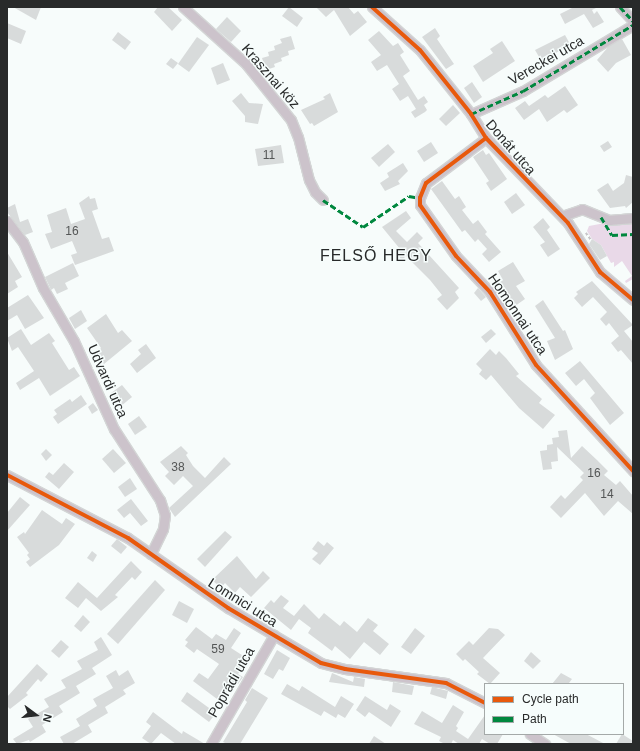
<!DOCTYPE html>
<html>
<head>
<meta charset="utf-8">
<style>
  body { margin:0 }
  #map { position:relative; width:640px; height:751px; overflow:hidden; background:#f7fcfb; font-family:Helvetica,sans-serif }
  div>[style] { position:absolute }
  .green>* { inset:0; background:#e9d9e8 }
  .building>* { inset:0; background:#d8dbdb }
  .path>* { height:1.5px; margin-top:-0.75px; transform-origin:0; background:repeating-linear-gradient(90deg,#c8c4c8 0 3px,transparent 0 5px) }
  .roads { filter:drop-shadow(1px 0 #d3d5d5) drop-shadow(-1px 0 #d3d5d5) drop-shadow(0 1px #d3d5d5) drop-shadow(0 -1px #d3d5d5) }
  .street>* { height:9px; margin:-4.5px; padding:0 4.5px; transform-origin:4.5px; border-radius:4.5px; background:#ccc3cb }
  .quiet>* { height:3px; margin-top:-1.5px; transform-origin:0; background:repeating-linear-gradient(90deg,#00873e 0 6px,transparent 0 9px) }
  .cycleway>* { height:4px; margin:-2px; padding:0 2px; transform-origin:2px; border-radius:2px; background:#e8590c }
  span { translate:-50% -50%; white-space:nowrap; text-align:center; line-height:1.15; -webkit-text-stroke:3px #f6fdfc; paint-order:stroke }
  .number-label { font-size:12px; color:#545656 }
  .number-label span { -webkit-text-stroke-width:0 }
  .street-label { font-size:14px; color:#282a2a }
  .quarter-label { font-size:16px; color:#282a2a; letter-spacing:1px }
  .frame { position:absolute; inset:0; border:8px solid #282a2a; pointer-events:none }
  .legend { position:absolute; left:484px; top:683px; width:140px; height:52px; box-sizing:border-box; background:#f6fdfc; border:1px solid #a4a9a8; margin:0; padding:5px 7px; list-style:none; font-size:12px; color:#282a2a }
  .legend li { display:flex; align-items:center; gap:8px; height:20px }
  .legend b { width:20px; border:1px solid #a4a9a8 }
  .north { position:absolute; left:16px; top:695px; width:40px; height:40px; -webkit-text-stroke:3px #f6fdfc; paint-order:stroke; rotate:105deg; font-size:11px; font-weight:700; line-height:16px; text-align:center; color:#282a2a }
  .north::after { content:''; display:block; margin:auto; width:14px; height:18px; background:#282a2a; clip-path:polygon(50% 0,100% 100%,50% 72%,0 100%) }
</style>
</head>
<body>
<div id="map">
  <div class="green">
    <div style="clip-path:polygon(605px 223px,633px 224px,633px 279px,626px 283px,625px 281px,632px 276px,622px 261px,614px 267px,614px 262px,611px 263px,601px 245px,592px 239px,587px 231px,589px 226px)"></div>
  </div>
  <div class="building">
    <div style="clip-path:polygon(13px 7px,41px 7px,36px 20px)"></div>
    <div style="clip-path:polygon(158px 7px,168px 7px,182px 20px,172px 31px,154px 12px)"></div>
    <div style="clip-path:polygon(289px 7px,303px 18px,297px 27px,282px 16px)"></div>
    <div style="clip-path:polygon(316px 7px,348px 7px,354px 14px,358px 11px,367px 22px,350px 36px,334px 10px,326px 17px)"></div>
    <div style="clip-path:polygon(574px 7px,598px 7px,592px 10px,594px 14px,597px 11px,604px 22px,593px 28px,584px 14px,565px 24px,560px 14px)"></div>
    <div style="clip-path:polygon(227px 17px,241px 31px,231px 42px,216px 29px)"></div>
    <div style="clip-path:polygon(7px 23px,26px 31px,21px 44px,7px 38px)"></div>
    <div style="clip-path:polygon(435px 28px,440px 36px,437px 39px,454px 64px,446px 69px,422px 37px)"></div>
    <div style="clip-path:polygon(379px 31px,393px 46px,398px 43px,404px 52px,400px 55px,410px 71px,403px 76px,418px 100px,424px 96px,428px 102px,424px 105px,427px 110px,425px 112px,415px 118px,411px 112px,416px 109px,408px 96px,400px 101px,392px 89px,399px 84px,387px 65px,377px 71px,371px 62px,381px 55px,368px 40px)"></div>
    <div style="clip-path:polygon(118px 32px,131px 42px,125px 50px,112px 40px)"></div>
    <div style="clip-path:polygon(565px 35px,570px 44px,542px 62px,535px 50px)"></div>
    <div style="clip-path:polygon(291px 36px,295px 49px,288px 51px,289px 55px,281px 58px,282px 61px,274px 64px,275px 67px,266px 70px,262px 58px,269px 56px,268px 52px,275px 50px,274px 46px,282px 43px,280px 39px)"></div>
    <div style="clip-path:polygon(197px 37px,209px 45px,189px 72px,178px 64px)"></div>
    <div style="clip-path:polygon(622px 39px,631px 55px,616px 63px,608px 72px,597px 60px,609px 46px)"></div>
    <div style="clip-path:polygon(502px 41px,515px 61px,483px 82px,473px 66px,493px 53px,490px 49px)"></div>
    <div style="clip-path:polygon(171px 58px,178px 63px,173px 69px,166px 64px)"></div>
    <div style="clip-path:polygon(223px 63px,230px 80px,217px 85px,211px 68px)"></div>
    <div style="clip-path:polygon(472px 82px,482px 97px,474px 103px,464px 88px)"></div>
    <div style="clip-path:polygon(565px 86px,578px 105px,567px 113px,564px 110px,547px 122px,539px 109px,524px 120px,515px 108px,525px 101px,529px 106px,545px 95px,548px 98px)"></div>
    <div style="clip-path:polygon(241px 93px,249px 103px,263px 104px,258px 124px,245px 122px,245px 116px,232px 101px)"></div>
    <div style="clip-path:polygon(330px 93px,338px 112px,314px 126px,312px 123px,310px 124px,301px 110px,325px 99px,323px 97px)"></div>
    <div style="clip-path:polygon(453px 105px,460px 113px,446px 126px,439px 119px)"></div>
    <div style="clip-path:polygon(608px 141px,612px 147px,604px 152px,600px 146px)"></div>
    <div style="clip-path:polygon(431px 142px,438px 153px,424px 162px,417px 151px)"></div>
    <div style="clip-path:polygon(388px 144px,395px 152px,379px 167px,371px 158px)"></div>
    <div style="clip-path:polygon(281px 145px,284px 163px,258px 166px,255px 149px)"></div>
    <div style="clip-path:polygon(483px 150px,486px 155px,489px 153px,507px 179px,491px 191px,486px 183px,489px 181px,473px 157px)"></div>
    <div style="clip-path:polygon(403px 163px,408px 171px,398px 181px,400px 184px,385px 191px,380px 183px,389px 177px,387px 173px)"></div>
    <div style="clip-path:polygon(626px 175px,633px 177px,633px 202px,626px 208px,625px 206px,610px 208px,597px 190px,608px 183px,613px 191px,624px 183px)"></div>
    <div style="clip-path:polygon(442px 181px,455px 199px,459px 196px,466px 207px,462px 210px,473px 224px,478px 220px,487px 232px,485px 234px,501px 252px,489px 262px,482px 254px,487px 249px,478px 239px,475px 242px,465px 230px,462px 232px,431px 189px)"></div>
    <div style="clip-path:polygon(516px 193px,525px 205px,512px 214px,504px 202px)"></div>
    <div style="clip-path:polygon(89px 196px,90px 199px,95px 198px,98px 209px,92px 211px,102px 239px,109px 237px,114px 251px,75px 265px,71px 255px,77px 253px,72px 241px,51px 249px,45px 234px,52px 232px,47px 215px,66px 208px,71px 224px,85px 219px,79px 203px)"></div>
    <div style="clip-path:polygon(15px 204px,20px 222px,28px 219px,33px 232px,25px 235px,7px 212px,7px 208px)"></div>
    <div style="clip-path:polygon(406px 211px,411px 218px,396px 231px,407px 242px,417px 232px,423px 238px,418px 243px,459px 288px,455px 292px,459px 298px,447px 310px,437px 299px,442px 295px,430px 280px,406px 256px,402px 260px,396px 253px,400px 249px,382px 227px)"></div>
    <div style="clip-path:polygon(543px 218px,550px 227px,547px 230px,560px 249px,548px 257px,540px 245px,545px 242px,533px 227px)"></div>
    <div style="clip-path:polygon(592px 239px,601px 245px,607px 256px,600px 260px,589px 244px)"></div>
    <div style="clip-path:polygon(7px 252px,22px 277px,15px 281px,18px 287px,7px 294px)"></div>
    <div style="clip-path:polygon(513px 262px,525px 281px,516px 286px,525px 299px,515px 306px,500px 282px,503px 280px,498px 271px)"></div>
    <div style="clip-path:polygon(73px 263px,79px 276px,65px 283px,68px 289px,57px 294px,54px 288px,51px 290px,45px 277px)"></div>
    <div style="clip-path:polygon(592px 281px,633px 325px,624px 331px,633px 342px,633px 364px,621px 350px,618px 352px,611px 343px,619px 336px,609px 323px,606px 326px,600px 319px,607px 312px,593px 297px,582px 307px,574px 298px,578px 294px,576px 292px)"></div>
    <div style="clip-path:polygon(478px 288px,486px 297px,481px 301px,474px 293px)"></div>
    <div style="clip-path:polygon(28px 295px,44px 318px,25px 329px,17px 315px,7px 321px,7px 308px)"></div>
    <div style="clip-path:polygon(543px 300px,563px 331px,565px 330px,573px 349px,555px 360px,547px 341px,555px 338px,535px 306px)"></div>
    <div style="clip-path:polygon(81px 310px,87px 321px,75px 329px,69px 318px)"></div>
    <div style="clip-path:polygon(106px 314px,118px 333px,122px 330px,132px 341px,104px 364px,95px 352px,101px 348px,87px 328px)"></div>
    <div style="clip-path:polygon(21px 329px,31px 345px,49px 333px,55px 341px,52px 343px,69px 370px,74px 367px,80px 376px,50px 396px,39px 378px,20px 390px,16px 383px,34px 371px,18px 347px,12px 351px,7px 338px)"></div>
    <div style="clip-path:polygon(491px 329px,496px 334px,486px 343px,481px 337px)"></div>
    <div style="clip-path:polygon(146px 344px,156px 358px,137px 373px,130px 364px,141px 354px,138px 350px)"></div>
    <div style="clip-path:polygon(490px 349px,496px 355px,499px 351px,506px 358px,519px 374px,516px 376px,542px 399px,539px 403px,555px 415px,543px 429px,519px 408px,491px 375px,486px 380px,479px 374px,482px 370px,476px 364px)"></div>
    <div style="clip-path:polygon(580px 361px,624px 413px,610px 425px,590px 398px,595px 393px,584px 379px,576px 386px,565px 373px)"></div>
    <div style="clip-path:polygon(122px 385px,132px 397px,121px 406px,111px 393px)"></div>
    <div style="clip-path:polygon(81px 395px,87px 404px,58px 424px,53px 417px,57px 414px,54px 410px,70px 399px,72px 402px)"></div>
    <div style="clip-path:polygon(93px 403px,98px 410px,92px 414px,88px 407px)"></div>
    <div style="clip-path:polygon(139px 416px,147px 427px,135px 435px,128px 424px)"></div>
    <div style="clip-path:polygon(567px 430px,571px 458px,582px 446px,597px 460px,608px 471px,604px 475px,616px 485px,620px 481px,633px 496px,633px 514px,618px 501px,604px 516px,585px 493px,561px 518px,550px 507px,561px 495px,565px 499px,583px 480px,580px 477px,584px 473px,557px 447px,558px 461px,551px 462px,552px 469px,543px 470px,540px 451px,547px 450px,547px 445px,553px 444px,552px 438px,559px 437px,558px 431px)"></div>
    <div style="clip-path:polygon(181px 446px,188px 453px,186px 455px,193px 466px,205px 478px,224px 457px,231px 464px,175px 517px,169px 508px,193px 486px,183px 476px,174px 485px,165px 476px,169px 472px,160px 462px)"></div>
    <div style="clip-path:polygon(46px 449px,52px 455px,46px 461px,41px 454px)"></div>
    <div style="clip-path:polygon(113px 449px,126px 463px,114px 473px,102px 459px)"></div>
    <div style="clip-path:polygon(64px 463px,74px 472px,59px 489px,45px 477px,49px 472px,53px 475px)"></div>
    <div style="clip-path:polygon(130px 478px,137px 489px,125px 497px,118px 487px)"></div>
    <div style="clip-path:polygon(20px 497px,30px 505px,7px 531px,7px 513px)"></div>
    <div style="clip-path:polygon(131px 499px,148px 521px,141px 526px,130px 513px,124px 518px,117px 510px)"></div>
    <div style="clip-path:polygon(42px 510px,62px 524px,66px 518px,75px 524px,59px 545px,30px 567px,26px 562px,30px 559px,27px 555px,29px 553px,17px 537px,24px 532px,25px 534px)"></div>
    <div style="clip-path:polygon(225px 531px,232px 537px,205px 567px,197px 559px)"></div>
    <div style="clip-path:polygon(117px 539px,127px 547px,121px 554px,111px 546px)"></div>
    <div style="clip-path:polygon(318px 541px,324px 546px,327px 542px,334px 548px,320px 565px,312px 559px,318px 553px,312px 549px)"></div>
    <div style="clip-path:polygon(92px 551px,97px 555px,93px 562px,87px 558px)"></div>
    <div style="clip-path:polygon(237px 556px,256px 579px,263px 571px,270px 578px,251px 597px,240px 587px,235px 593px,225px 583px,221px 588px,212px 580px)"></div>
    <div style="clip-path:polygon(131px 561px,142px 572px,135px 580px,132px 577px,115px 595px,118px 597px,101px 611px,86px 598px,78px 608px,65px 598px,78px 582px,97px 598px)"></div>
    <div style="clip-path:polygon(155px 580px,165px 590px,118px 644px,107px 634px)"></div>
    <div style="clip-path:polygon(281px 595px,289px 601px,283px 608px,294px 616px,304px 604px,319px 619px,324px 613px,340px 626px,344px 621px,357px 632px,368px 618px,378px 625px,373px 631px,389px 644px,380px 655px,364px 642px,350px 659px,335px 646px,332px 651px,308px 633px,311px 628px,299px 619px,291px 630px,264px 608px,271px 600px,274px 603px)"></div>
    <div style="clip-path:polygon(179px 601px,194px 609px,187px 623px,172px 615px)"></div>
    <div style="clip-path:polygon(83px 615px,90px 622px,81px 632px,74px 626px)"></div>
    <div style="clip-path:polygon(196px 627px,212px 639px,216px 634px,226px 640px,234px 628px,241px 633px,231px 648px,248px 659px,238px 674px,243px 677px,238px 684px,235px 682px,221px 702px,193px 681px,199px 673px,208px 679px,219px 664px,197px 649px,194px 653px,185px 646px,188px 642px,185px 640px)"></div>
    <div style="clip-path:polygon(415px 628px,425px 636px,411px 654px,401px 647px)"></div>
    <div style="clip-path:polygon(489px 628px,498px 629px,505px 635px,483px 658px,500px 673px,490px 684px,477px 674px,479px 672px,465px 659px,463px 661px,456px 654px,469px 641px,473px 645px)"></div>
    <div style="clip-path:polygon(101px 637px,112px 655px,92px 668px,96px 674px,76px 686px,80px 693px,59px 706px,63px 712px,42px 725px,46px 732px,30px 742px,29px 740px,17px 744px,13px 739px,33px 727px,28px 719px,49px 707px,44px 699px,66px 688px,61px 680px,82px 669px,77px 661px,98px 650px,94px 642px)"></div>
    <div style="clip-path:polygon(61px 640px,69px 647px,59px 658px,51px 651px)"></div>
    <div style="clip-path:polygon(277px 650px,290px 658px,283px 671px,279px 669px,273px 679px,264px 674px)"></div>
    <div style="clip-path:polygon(531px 652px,541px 661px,533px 669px,524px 661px)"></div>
    <div style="clip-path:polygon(37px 664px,48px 674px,41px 682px,38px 679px,26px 693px,28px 695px,10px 709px,7px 706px,7px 697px)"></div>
    <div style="clip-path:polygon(116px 670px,119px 676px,128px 670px,135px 683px,123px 690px,126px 694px,105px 707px,108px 713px,88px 725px,92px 732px,72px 744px,64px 744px,60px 737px,80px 726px,76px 719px,97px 706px,93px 699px,113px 688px,106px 676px)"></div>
    <div style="clip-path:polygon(332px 673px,353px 682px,354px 677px,365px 679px,364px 687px,329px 682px)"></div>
    <div style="clip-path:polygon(561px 673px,572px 679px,569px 683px,571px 684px,552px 684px)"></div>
    <div style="clip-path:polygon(393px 682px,414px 686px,412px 695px,392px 692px)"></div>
    <div style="clip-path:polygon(287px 684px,299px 691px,302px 686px,335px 707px,341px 696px,354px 704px,345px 718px,338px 714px,336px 718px,324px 711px,321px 716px,281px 694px)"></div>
    <div style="clip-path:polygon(432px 687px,448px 691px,446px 699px,430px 694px)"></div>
    <div style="clip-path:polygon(252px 688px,268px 698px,240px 744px,227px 744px,223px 742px,247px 702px,245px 700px)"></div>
    <div style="clip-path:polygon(187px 692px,216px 713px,209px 722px,181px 701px)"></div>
    <div style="clip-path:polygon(365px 696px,387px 710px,390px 704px,401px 711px,391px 727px,369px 712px,365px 717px,356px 710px)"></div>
    <div style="clip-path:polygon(453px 705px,464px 712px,456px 726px,458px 728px,456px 731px,468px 739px,485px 715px,485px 734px,503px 734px,497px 744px,490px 744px,482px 739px,479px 744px,459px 744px,453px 740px,451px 744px,445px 744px,439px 741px,441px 737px,414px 724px,422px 711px,442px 723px)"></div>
    <div style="clip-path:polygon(153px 712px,182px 734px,183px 731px,205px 744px,176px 744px,161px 733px,151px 744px,142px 738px,151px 726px,146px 722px)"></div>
    <div style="clip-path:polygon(553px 734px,586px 734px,605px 744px,571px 744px)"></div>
    <div style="clip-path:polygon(622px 734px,633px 741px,633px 744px,616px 744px)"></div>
    <div style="clip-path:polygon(374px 736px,386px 744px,369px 744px)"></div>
  </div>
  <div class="path">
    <div style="left:586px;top:233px;width:9px;rotate:54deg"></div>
  </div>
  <div class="roads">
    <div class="street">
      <div style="left:183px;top:7px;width:85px;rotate:42.1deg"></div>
      <div style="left:246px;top:64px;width:72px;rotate:51.2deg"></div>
      <div style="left:291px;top:120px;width:18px;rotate:68deg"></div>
      <div style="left:298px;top:137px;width:44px;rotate:75.7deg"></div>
      <div style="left:309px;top:180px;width:13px;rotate:63deg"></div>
      <div style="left:315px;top:192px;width:11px;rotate:45deg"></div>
      <div style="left:372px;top:7px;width:64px;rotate:41.9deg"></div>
      <div style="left:420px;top:50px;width:82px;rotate:51.4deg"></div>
      <div style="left:471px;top:114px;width:28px;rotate:58deg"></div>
      <div style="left:486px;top:138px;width:118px;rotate:46deg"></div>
      <div style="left:568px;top:223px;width:59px;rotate:56.9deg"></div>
      <div style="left:600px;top:272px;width:43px;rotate:40.3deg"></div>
      <div style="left:620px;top:7px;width:19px;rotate:47deg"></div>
      <div style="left:471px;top:114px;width:57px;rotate:-23.9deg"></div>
      <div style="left:523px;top:91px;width:128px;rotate:-31deg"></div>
      <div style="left:486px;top:138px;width:75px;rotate:143.1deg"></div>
      <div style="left:426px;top:183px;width:16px;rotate:112deg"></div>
      <div style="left:420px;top:198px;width:7px;rotate:90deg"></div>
      <div style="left:420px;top:205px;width:62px;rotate:54.8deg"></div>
      <div style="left:456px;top:256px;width:50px;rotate:46.6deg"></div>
      <div style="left:490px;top:292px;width:86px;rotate:57.8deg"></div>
      <div style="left:536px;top:365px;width:144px;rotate:47.5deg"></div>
      <div style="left:562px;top:216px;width:21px;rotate:-19deg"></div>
      <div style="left:582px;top:209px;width:29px;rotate:22deg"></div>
      <div style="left:609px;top:220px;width:24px;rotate:-5deg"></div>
      <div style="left:7px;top:221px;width:26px;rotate:53deg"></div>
      <div style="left:23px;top:242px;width:50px;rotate:66.5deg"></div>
      <div style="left:43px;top:288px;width:61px;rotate:59.7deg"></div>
      <div style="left:74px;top:341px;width:97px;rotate:65.6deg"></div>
      <div style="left:114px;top:429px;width:85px;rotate:57.1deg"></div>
      <div style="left:160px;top:500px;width:16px;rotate:72deg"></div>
      <div style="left:165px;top:515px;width:14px;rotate:98deg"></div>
      <div style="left:163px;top:529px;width:28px;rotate:116deg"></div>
      <div style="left:7px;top:475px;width:136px;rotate:27.5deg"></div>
      <div style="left:128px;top:538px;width:122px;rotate:35deg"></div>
      <div style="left:228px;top:608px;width:108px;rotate:30.6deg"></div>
      <div style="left:321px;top:663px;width:25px;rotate:14deg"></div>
      <div style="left:345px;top:669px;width:102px;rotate:7.9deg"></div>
      <div style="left:446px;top:683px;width:44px;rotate:27.1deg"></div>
      <div style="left:530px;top:734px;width:18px;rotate:34deg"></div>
      <div style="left:211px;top:744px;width:126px;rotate:-60deg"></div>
    </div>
  </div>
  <div class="quiet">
    <div style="left:620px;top:7px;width:19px;rotate:47deg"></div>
    <div style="left:471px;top:114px;width:57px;rotate:-23.9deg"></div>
    <div style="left:523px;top:91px;width:128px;rotate:-31deg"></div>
    <div style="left:323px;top:200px;width:48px;rotate:34deg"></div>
    <div style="left:363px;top:227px;width:55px;rotate:-34deg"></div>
    <div style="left:409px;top:196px;width:11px;rotate:10deg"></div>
    <div style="left:601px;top:217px;width:21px;rotate:59deg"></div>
    <div style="left:612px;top:235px;width:21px;rotate:-3deg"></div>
  </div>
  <div class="cycleway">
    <div style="left:372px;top:7px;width:64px;rotate:41.9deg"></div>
    <div style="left:420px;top:50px;width:82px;rotate:51.4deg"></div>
    <div style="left:471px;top:114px;width:28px;rotate:58deg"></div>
    <div style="left:486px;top:138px;width:118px;rotate:46deg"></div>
    <div style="left:568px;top:223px;width:59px;rotate:56.9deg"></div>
    <div style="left:600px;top:272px;width:43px;rotate:40.3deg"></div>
    <div style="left:486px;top:138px;width:75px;rotate:143.1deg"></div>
    <div style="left:426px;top:183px;width:16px;rotate:112deg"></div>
    <div style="left:420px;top:198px;width:7px;rotate:90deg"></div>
    <div style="left:420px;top:205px;width:62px;rotate:54.8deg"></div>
    <div style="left:456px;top:256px;width:50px;rotate:46.6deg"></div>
    <div style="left:490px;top:292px;width:86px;rotate:57.8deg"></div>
    <div style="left:536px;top:365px;width:144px;rotate:47.5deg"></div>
    <div style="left:7px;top:475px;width:136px;rotate:27.5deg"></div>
    <div style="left:128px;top:538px;width:122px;rotate:35deg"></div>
    <div style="left:228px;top:608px;width:108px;rotate:30.6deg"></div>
    <div style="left:321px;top:663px;width:25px;rotate:14deg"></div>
    <div style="left:345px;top:669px;width:102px;rotate:7.9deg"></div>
    <div style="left:446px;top:683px;width:44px;rotate:27.1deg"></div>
  </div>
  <div class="number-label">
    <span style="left:269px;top:156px">11</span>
    <span style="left:72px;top:232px">16</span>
    <span style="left:178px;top:468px">38</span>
    <span style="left:594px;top:474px">16</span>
    <span style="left:607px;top:495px">14</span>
    <span style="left:218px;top:650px">59</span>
  </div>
  <div class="street-label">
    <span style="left:546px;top:60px;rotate:-30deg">Vereckei utca</span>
    <span style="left:271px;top:76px;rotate:49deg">Krasznai köz</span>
    <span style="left:511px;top:147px;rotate:49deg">Donát utca</span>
    <span style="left:518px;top:314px;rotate:56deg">Homonnai utca</span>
    <span style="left:108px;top:381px;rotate:66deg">Udvardi utca</span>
    <span style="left:243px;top:602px;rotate:32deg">Lomnici utca</span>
    <span style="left:231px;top:682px;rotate:-60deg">Poprádi utca</span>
  </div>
  <div class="quarter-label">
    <span style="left:376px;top:256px">FELSŐ HEGY</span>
  </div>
  <div class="frame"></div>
  <ul class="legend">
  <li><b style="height:5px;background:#e8590c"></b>Cycle path</li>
  <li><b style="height:5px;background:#00873e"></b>Path</li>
  </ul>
  <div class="north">N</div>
</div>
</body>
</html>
